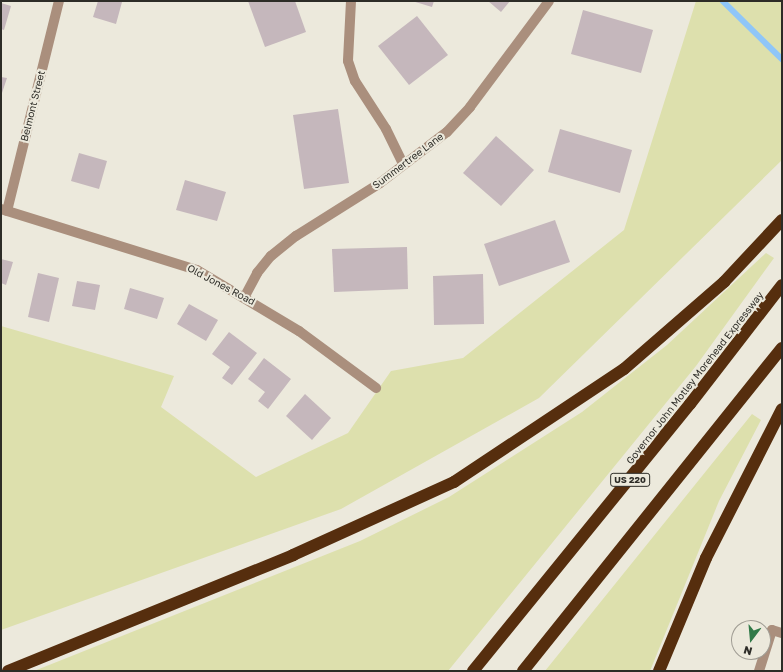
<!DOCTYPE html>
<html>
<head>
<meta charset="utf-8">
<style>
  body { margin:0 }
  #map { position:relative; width:783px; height:672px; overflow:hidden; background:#ece9dc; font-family:"Golos Text",sans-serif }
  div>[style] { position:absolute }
  .green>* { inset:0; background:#dde0ad }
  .stream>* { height:5.5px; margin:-2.75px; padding:0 2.75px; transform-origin:2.75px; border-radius:2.75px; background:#8fc6f8 }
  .building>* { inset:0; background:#c5b7bc }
  .service>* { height:10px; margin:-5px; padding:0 5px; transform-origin:5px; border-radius:5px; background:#aa8f7d }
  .minor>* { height:10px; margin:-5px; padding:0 5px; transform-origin:5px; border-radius:5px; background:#aa8f7d }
  .motorway>* { height:12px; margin:-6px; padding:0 6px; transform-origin:6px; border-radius:6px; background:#562e0e }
  span { translate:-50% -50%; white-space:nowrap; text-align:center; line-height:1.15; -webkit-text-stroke:4px #ece9dc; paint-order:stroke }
  .shield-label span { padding:1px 3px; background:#ece9dc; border:1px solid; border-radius:3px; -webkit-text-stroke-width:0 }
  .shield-label { font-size:9px; color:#2d2c27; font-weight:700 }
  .street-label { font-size:10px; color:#2d2c27 }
  .frame { position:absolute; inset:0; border:2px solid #2d2c27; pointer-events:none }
  .north { position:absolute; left:731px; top:620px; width:40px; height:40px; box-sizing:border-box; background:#ece9dc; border:1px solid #a09d94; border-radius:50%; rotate:196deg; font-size:11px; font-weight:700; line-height:16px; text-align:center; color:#2d2c27 }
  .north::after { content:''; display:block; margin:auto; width:14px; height:18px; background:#317a48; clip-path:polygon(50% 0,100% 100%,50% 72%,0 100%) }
</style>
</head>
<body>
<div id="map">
  <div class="green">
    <div style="clip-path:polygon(696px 1px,782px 1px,782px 160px,539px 398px,341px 509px,1px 630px,1px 326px,174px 376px,161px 407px,256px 477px,348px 433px,391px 371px,463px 358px,624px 230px)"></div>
    <div style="clip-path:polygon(766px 253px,774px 258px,696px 366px,448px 671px,34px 671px,360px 541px,449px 497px,582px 412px,667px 345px)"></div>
    <div style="clip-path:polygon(752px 414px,761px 420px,719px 501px,650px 671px,545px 671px)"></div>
  </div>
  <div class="stream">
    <div style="left:723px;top:1px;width:83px;rotate:44.5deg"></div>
  </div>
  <div class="building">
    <div style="clip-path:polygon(98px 1px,122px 2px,116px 24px,93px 17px)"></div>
    <div style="clip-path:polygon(248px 1px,295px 1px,306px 32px,265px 47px)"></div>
    <div style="clip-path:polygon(412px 1px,434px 1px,432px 7px)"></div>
    <div style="clip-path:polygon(488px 1px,510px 1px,501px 12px)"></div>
    <div style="clip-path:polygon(1px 3px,11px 6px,4px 30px,1px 29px)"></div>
    <div style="clip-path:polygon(583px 10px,653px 30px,641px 73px,571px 54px)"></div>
    <div style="clip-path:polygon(417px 16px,448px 55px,409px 85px,378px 46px)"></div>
    <div style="clip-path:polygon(1px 77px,7px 78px,1px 96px)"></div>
    <div style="clip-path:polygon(338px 109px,349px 183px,304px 189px,293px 115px)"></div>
    <div style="clip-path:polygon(560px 129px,632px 150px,620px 193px,548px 172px)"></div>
    <div style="clip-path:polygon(496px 136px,534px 170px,501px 206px,463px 173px)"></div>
    <div style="clip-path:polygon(79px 153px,107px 161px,99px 189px,71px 181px)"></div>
    <div style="clip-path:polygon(185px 180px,226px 192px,217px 221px,176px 210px)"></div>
    <div style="clip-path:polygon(555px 220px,570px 262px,499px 286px,484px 244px)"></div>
    <div style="clip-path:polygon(407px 247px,408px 289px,334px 292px,332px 249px)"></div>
    <div style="clip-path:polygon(1px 259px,13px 262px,6px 285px,1px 283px)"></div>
    <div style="clip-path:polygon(38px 273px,59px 278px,49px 322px,28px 317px)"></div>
    <div style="clip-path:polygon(483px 274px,484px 324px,434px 325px,433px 276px)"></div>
    <div style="clip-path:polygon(77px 281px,100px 285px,95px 310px,72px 306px)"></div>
    <div style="clip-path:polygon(130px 288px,164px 298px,157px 319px,124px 309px)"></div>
    <div style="clip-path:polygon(189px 304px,218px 320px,206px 341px,177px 324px)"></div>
    <div style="clip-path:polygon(229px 332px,257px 353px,232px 385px,222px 378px,230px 367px,212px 354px)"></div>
    <div style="clip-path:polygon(264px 358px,291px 379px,268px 409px,258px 401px,265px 392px,248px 379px)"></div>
    <div style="clip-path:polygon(305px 394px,331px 418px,312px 440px,286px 416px)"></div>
  </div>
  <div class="service">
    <div style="left:351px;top:1px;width:60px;rotate:92.9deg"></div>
    <div style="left:348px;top:61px;width:21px;rotate:71deg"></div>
    <div style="left:355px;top:81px;width:57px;rotate:57.1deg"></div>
    <div style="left:386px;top:129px;width:39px;rotate:64deg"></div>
    <div style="left:245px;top:296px;width:26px;rotate:-62deg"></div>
    <div style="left:257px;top:273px;width:22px;rotate:-51deg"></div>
    <div style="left:271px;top:256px;width:32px;rotate:-39deg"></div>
    <div style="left:296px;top:236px;width:99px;rotate:-32.2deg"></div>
    <div style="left:380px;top:183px;width:84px;rotate:-37.3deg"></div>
    <div style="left:447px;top:132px;width:34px;rotate:-47deg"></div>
    <div style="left:470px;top:107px;width:132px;rotate:-53.3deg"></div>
  </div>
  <div class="minor">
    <div style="left:1px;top:209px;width:205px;rotate:17.3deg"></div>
    <div style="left:197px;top:270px;width:119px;rotate:30.9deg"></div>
    <div style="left:299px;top:331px;width:96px;rotate:36.5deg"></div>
    <div style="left:7px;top:211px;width:216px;rotate:-76.1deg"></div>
    <div style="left:759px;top:671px;width:43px;rotate:-72.4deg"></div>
    <div style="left:772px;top:630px;width:10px;rotate:17deg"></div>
  </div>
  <div class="motorway">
    <div style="left:8px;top:671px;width:308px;rotate:-22.1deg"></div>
    <div style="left:293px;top:555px;width:177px;rotate:-24.4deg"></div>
    <div style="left:454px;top:482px;width:204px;rotate:-33.6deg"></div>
    <div style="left:624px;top:369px;width:133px;rotate:-41deg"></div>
    <div style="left:724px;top:282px;width:85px;rotate:-46.9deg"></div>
    <div style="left:473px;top:671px;width:344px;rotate:-50.9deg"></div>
    <div style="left:690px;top:404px;width:150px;rotate:-52.3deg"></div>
    <div style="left:523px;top:671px;width:414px;rotate:-51.3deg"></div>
    <div style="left:659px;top:671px;width:122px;rotate:-67.4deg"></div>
    <div style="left:706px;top:558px;width:167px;rotate:-63deg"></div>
  </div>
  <div class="shield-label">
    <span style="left:630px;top:480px">US 220</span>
  </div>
  <div class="street-label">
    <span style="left:33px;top:106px;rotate:-76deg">Belmont Street</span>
    <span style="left:408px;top:161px;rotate:-37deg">Summertree Lane</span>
    <span style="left:221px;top:285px;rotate:28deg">Old Jones Road</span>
    <span style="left:695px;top:378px;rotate:-52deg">Governor John Motley Morehead Expressway</span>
  </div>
  <div class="frame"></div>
  <div class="north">N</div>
</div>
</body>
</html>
